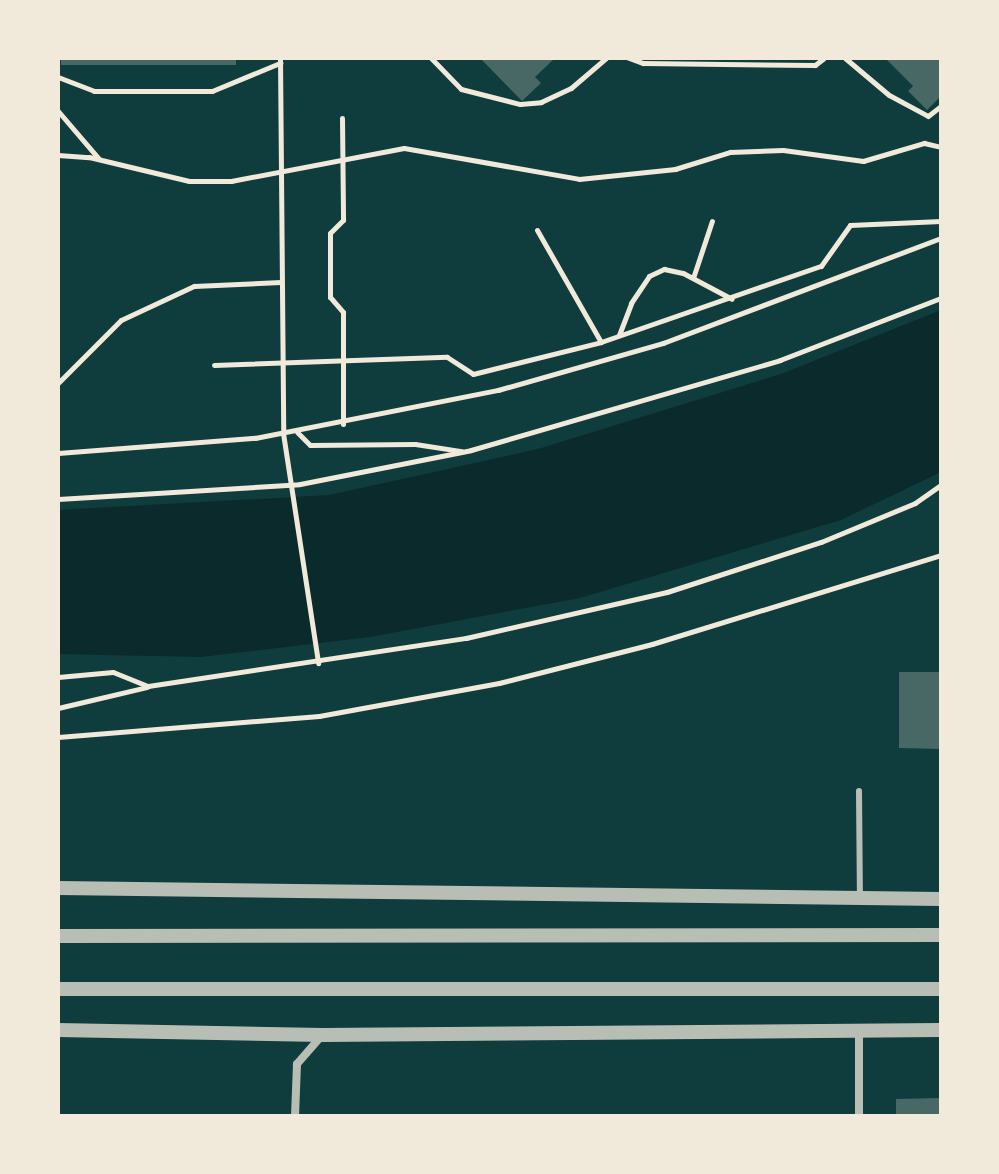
<!DOCTYPE html>
<html>
<head>
<meta charset="utf-8">
<style>
  body { margin:0 }
  #map { position:relative; width:999px; height:1174px; overflow:hidden; background:#0f3d3e; font-family:"Golos Text",sans-serif }
  div>[style] { position:absolute }
  .water>* { inset:0; background:#0a2a2b }
  .building>* { inset:0; background:#486865 }
  .path>* { height:5px; margin:-2.5px; padding:0 2.5px; transform-origin:2.5px; border-radius:2.5px; background:#f1e9da }
  .service>* { height:6px; margin:-3px; padding:0 3px; transform-origin:3px; border-radius:3px; background:#b8beb3 }
  .minor>* { height:8px; margin:-4px; padding:0 4px; transform-origin:4px; border-radius:4px; background:#b8beb3 }
  .tertiary>* { height:14px; margin:-7px; padding:0 7px; transform-origin:7px; border-radius:7px; background:#b8beb3 }
  span { translate:-50% -50%; white-space:nowrap; text-align:center; line-height:1.15; -webkit-text-stroke:6px #f1e9da; paint-order:stroke }
  .frame { position:absolute; inset:0; border:60px solid #f1e9da; pointer-events:none }
</style>
</head>
<body>
<div id="map">
  <div class="water">
    <div style="clip-path:polygon(941px 310px,941px 472px,841px 520px,580px 598px,370px 637px,201px 657px,58px 654px,58px 510px,329px 495px,538px 449px,781px 374px)"></div>
  </div>
  <div class="building">
    <div style="clip-path:polygon(61px 58px,236px 58px,236px 65px,61px 65px)"></div>
    <div style="clip-path:polygon(480px 58px,555px 58px,535px 77px,541px 83px,522px 101px)"></div>
    <div style="clip-path:polygon(885px 58px,941px 58px,941px 96px,927px 110px,908px 91px,913px 86px)"></div>
    <div style="clip-path:polygon(899px 672px,941px 672px,941px 749px,899px 748px)"></div>
    <div style="clip-path:polygon(941px 1098px,941px 1116px,896px 1116px,896px 1099px)"></div>
  </div>
  <div class="path">
    <div style="left:280px;top:58px;width:375px;rotate:89.5deg"></div>
    <div style="left:283px;top:433px;width:233px;rotate:81.3deg"></div>
    <div style="left:431px;top:58px;width:43px;rotate:45.9deg"></div>
    <div style="left:461px;top:89px;width:61px;rotate:14.3deg"></div>
    <div style="left:520px;top:104px;width:21px;rotate:-5deg"></div>
    <div style="left:541px;top:102px;width:33px;rotate:-25deg"></div>
    <div style="left:571px;top:88px;width:46px;rotate:-40.6deg"></div>
    <div style="left:629px;top:58px;width:15px;rotate:20deg"></div>
    <div style="left:643px;top:63px;width:172px;rotate:0.7deg"></div>
    <div style="left:815px;top:65px;width:11px;rotate:-38deg"></div>
    <div style="left:845px;top:58px;width:57px;rotate:40.1deg"></div>
    <div style="left:889px;top:95px;width:44px;rotate:28.3deg"></div>
    <div style="left:928px;top:116px;width:16px;rotate:-38deg"></div>
    <div style="left:58px;top:77px;width:39px;rotate:21deg"></div>
    <div style="left:94px;top:91px;width:118px"></div>
    <div style="left:212px;top:91px;width:74px;rotate:-22.4deg"></div>
    <div style="left:58px;top:111px;width:63px;rotate:49.5deg"></div>
    <div style="left:342px;top:118px;width:102px;rotate:89.4deg"></div>
    <div style="left:343px;top:220px;width:18px;rotate:135deg"></div>
    <div style="left:330px;top:233px;width:64px;rotate:90deg"></div>
    <div style="left:330px;top:297px;width:20px;rotate:49deg"></div>
    <div style="left:343px;top:312px;width:112px;rotate:90deg"></div>
    <div style="left:58px;top:155px;width:31px;rotate:4deg"></div>
    <div style="left:89px;top:157px;width:103px;rotate:13.5deg"></div>
    <div style="left:189px;top:181px;width:42px"></div>
    <div style="left:231px;top:181px;width:176px;rotate:-10.8deg"></div>
    <div style="left:404px;top:148px;width:178px;rotate:10deg"></div>
    <div style="left:579px;top:179px;width:97px;rotate:-5.9deg"></div>
    <div style="left:675px;top:169px;width:58px;rotate:-17.2deg"></div>
    <div style="left:730px;top:152px;width:53px;rotate:-2.2deg"></div>
    <div style="left:783px;top:150px;width:81px;rotate:7.8deg"></div>
    <div style="left:863px;top:161px;width:64px;rotate:-16.4deg"></div>
    <div style="left:924px;top:143px;width:17px;rotate:13deg"></div>
    <div style="left:537px;top:230px;width:129px;rotate:60.3deg"></div>
    <div style="left:693px;top:278px;width:60px;rotate:-71.6deg"></div>
    <div style="left:619px;top:335px;width:34px;rotate:-69deg"></div>
    <div style="left:631px;top:303px;width:32px;rotate:-56deg"></div>
    <div style="left:649px;top:276px;width:17px;rotate:-25deg"></div>
    <div style="left:664px;top:269px;width:19px;rotate:12deg"></div>
    <div style="left:683px;top:273px;width:55px;rotate:28deg"></div>
    <div style="left:214px;top:365px;width:233px;rotate:-2deg"></div>
    <div style="left:447px;top:357px;width:31px;rotate:33deg"></div>
    <div style="left:473px;top:374px;width:132px;rotate:-14deg"></div>
    <div style="left:601px;top:342px;width:233px;rotate:-19.1deg"></div>
    <div style="left:821px;top:266px;width:50px;rotate:-54.7deg"></div>
    <div style="left:850px;top:225px;width:91px;rotate:-2.5deg"></div>
    <div style="left:58px;top:383px;width:89px;rotate:-45deg"></div>
    <div style="left:121px;top:320px;width:81px;rotate:-25deg"></div>
    <div style="left:194px;top:286px;width:87px;rotate:-2.6deg"></div>
    <div style="left:297px;top:432px;width:18px;rotate:45deg"></div>
    <div style="left:310px;top:445px;width:105px;rotate:-0.5deg"></div>
    <div style="left:415px;top:444px;width:47px;rotate:8.7deg"></div>
    <div style="left:58px;top:453px;width:198px;rotate:-4.4deg"></div>
    <div style="left:255px;top:438px;width:248px;rotate:-11.2deg"></div>
    <div style="left:498px;top:390px;width:172px;rotate:-15.9deg"></div>
    <div style="left:663px;top:343px;width:297px;rotate:-20.7deg"></div>
    <div style="left:58px;top:499px;width:242px;rotate:-3.5deg"></div>
    <div style="left:300px;top:484px;width:174px;rotate:-11.2deg"></div>
    <div style="left:471px;top:450px;width:322px;rotate:-16.2deg"></div>
    <div style="left:780px;top:360px;width:173px;rotate:-21.1deg"></div>
    <div style="left:58px;top:677px;width:55px;rotate:-5.2deg"></div>
    <div style="left:113px;top:672px;width:38px;rotate:22deg"></div>
    <div style="left:148px;top:686px;width:322px;rotate:-8.6deg"></div>
    <div style="left:466px;top:638px;width:206px;rotate:-12.9deg"></div>
    <div style="left:667px;top:592px;width:162px;rotate:-18deg"></div>
    <div style="left:821px;top:542px;width:102px;rotate:-22.5deg"></div>
    <div style="left:915px;top:503px;width:32px;rotate:-35deg"></div>
    <div style="left:58px;top:708px;width:91px;rotate:-13.3deg"></div>
    <div style="left:58px;top:737px;width:262px;rotate:-4.6deg"></div>
    <div style="left:319px;top:716px;width:183px;rotate:-10.4deg"></div>
    <div style="left:499px;top:683px;width:158px;rotate:-14.3deg"></div>
    <div style="left:652px;top:644px;width:302px;rotate:-17.1deg"></div>
  </div>
  <div class="service">
    <div style="left:859px;top:791px;width:108px;rotate:89.5deg"></div>
  </div>
  <div class="minor">
    <div style="left:295px;top:1116px;width:52px;rotate:-87.8deg"></div>
    <div style="left:297px;top:1064px;width:38px;rotate:-49deg"></div>
    <div style="left:859px;top:1116px;width:86px;rotate:-90deg"></div>
  </div>
  <div class="tertiary">
    <div style="left:58px;top:888px;width:883px;rotate:0.71deg"></div>
    <div style="left:58px;top:936px;width:883px;rotate:-0.06deg"></div>
    <div style="left:58px;top:989px;width:883px"></div>
    <div style="left:58px;top:1030px;width:264px;rotate:1.1deg"></div>
    <div style="left:322px;top:1035px;width:619px;rotate:-0.46deg"></div>
  </div>
  <div class="frame"></div>
</div>
</body>
</html>
